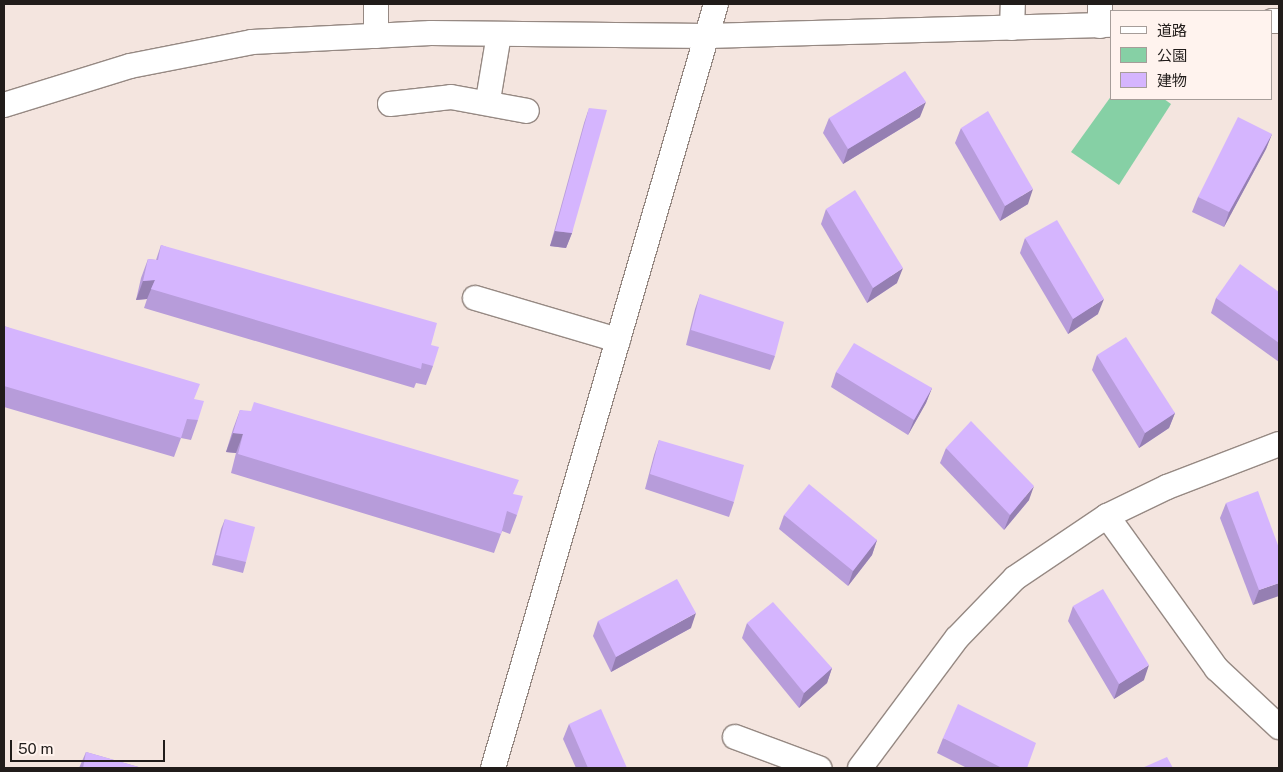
<!DOCTYPE html>
<html>
<head>
<meta charset="utf-8">
<style>
  body { margin:0 }
  #map { position:relative; width:1283px; height:772px; overflow:hidden; background:#f4e5df; font-family:"Public Sans","Noto Sans JP",sans-serif }
  div>[style] { position:absolute }
  .green>* { inset:0; background:#86d0a5 }
  .roads { filter:drop-shadow(1px 0 #968983) drop-shadow(-1px 0 #968983) drop-shadow(0 1px #968983) drop-shadow(0 -1px #968983) }
  .minor>* { height:24px; margin:-12px; padding:0 12px; transform-origin:12px; border-radius:12px; background:#fff }
  .wall>* { inset:0; background:#b79cda }
  .shaded-wall>* { inset:0; background:#957fb2 }
  .building>* { inset:0; background:#d5b5fe }
  span { translate:-50% -50%; white-space:nowrap; text-align:center; line-height:1.15; -webkit-text-stroke:4px #fff3ee; paint-order:stroke }
  .frame { position:absolute; inset:0; border:5px solid #211c1a; pointer-events:none }
  .legend { position:absolute; left:1110px; top:10px; width:162px; height:90px; box-sizing:border-box; background:#fff3ee; border:1px solid #a69d99; margin:0; padding:6px 9px; list-style:none; font-size:15px; color:#211c1a }
  .legend li { display:flex; align-items:center; gap:10px; height:25px }
  .legend b { width:25px; border:1px solid #a69d99 }
  .scale { position:absolute; left:10px; top:740px; width:155px; height:22px; box-sizing:border-box; border:2px solid #211c1a; border-top:0; padding-left:6px; font-size:15px; line-height:18px; white-space:nowrap; color:#211c1a; -webkit-text-stroke:4px #fff3ee; paint-order:stroke }
</style>
</head>
<body>
<div id="map">
  <div class="green">
    <div style="clip-path:polygon(1112px 95px,1164px 99px,1171px 104px,1119px 185px,1071px 152px)"></div>
  </div>
  <div class="roads">
    <div class="minor">
      <div style="left:1100px;top:4px;width:22px;rotate:90deg"></div>
      <div style="left:1272px;top:21px;width:7px"></div>
      <div style="left:1012px;top:28px;width:24px;rotate:-88deg"></div>
      <div style="left:376px;top:36px;width:32px;rotate:-90deg"></div>
      <div style="left:488px;top:100px;width:67px;rotate:-80.5deg"></div>
      <div style="left:390px;top:104px;width:61px;rotate:-6.5deg"></div>
      <div style="left:451px;top:97px;width:77px;rotate:10.4deg"></div>
      <div style="left:4px;top:105px;width:132px;rotate:-17.2deg"></div>
      <div style="left:130px;top:66px;width:124px;rotate:-11.1deg"></div>
      <div style="left:252px;top:42px;width:179px;rotate:-2.9deg"></div>
      <div style="left:431px;top:33px;width:276px;rotate:0.6deg"></div>
      <div style="left:707px;top:36px;width:405px;rotate:-1.6deg"></div>
      <div style="left:475px;top:298px;width:149px;rotate:16.4deg"></div>
      <div style="left:1107px;top:516px;width:188px;rotate:54.3deg"></div>
      <div style="left:1217px;top:669px;width:85px;rotate:43.1deg"></div>
      <div style="left:735px;top:737px;width:90px;rotate:20.3deg"></div>
      <div style="left:493px;top:768px;width:796px;rotate:-73.73deg"></div>
      <div style="left:860px;top:768px;width:162px;rotate:-53.3deg"></div>
      <div style="left:957px;top:638px;width:83px;rotate:-46deg"></div>
      <div style="left:1015px;top:578px;width:111px;rotate:-34deg"></div>
      <div style="left:1107px;top:516px;width:67px;rotate:-25.8deg"></div>
      <div style="left:1167px;top:487px;width:120px;rotate:-21deg"></div>
    </div>
  </div>
  <div class="wall">
    <div style="clip-path:polygon(589px 108px,572px 233px,566px 248px,550px 246px,584px 123px)"></div>
    <div style="clip-path:polygon(920px 117px,843px 164px,823px 133px,829px 118px)"></div>
    <div style="clip-path:polygon(961px 128px,1028px 204px,1000px 221px,955px 143px)"></div>
    <div style="clip-path:polygon(1272px 134px,1266px 149px,1224px 227px,1192px 212px,1198px 197px)"></div>
    <div style="clip-path:polygon(826px 209px,897px 283px,867px 303px,821px 224px)"></div>
    <div style="clip-path:polygon(1025px 238px,1098px 314px,1068px 334px,1020px 253px)"></div>
    <div style="clip-path:polygon(161px 245px,431px 345px,433px 366px,426px 385px,416px 383px,414px 388px,144px 308px,147px 299px,136px 300px,141px 278px,148px 259px,156px 260px)"></div>
    <div style="clip-path:polygon(1279px 292px,1279px 362px,1211px 313px,1216px 298px)"></div>
    <div style="clip-path:polygon(700px 294px,775px 356px,770px 370px,686px 345px,695px 309px)"></div>
    <div style="clip-path:polygon(4px 326px,194px 399px,198px 420px,191px 440px,181px 438px,174px 457px,4px 407px)"></div>
    <div style="clip-path:polygon(1097px 355px,1175px 413px,1169px 428px,1139px 448px,1092px 370px)"></div>
    <div style="clip-path:polygon(836px 372px,932px 388px,926px 403px,908px 435px,831px 387px)"></div>
    <div style="clip-path:polygon(240px 410px,513px 494px,517px 515px,510px 534px,502px 531px,494px 553px,231px 473px,236px 453px,226px 452px,233px 429px)"></div>
    <div style="clip-path:polygon(659px 440px,734px 502px,729px 517px,645px 489px,654px 455px)"></div>
    <div style="clip-path:polygon(946px 448px,1029px 500px,1004px 530px,940px 463px)"></div>
    <div style="clip-path:polygon(1226px 503px,1279px 548px,1253px 605px,1220px 518px)"></div>
    <div style="clip-path:polygon(784px 515px,877px 540px,872px 555px,848px 586px,779px 529px)"></div>
    <div style="clip-path:polygon(225px 519px,246px 562px,243px 573px,212px 565px,221px 529px)"></div>
    <div style="clip-path:polygon(1073px 606px,1144px 680px,1114px 699px,1068px 621px)"></div>
    <div style="clip-path:polygon(598px 621px,691px 628px,611px 672px,593px 636px)"></div>
    <div style="clip-path:polygon(747px 623px,832px 668px,827px 683px,799px 708px,742px 638px)"></div>
    <div style="clip-path:polygon(569px 724px,627px 768px,576px 768px,563px 739px)"></div>
    <div style="clip-path:polygon(943px 738px,1027px 768px,967px 768px,937px 753px)"></div>
    <div style="clip-path:polygon(86px 752px,142px 768px,79px 768px)"></div>
  </div>
  <div class="shaded-wall">
    <div style="clip-path:polygon(926px 102px,920px 117px,843px 164px,848px 149px)"></div>
    <div style="clip-path:polygon(1272px 134px,1266px 149px,1224px 227px,1229px 212px)"></div>
    <div style="clip-path:polygon(1033px 189px,1028px 204px,1000px 221px,1005px 206px)"></div>
    <div style="clip-path:polygon(555px 231px,572px 233px,566px 248px,550px 246px)"></div>
    <div style="clip-path:polygon(903px 268px,897px 283px,867px 303px,873px 288px)"></div>
    <div style="clip-path:polygon(155px 280px,147px 299px,136px 300px,143px 281px)"></div>
    <div style="clip-path:polygon(1104px 299px,1098px 314px,1068px 334px,1073px 319px)"></div>
    <div style="clip-path:polygon(932px 388px,926px 403px,908px 435px,914px 420px)"></div>
    <div style="clip-path:polygon(1175px 413px,1169px 428px,1139px 448px,1145px 433px)"></div>
    <div style="clip-path:polygon(233px 433px,243px 434px,236px 453px,226px 452px)"></div>
    <div style="clip-path:polygon(1034px 486px,1029px 500px,1004px 530px,1010px 515px)"></div>
    <div style="clip-path:polygon(877px 540px,872px 555px,848px 586px,853px 571px)"></div>
    <div style="clip-path:polygon(1279px 583px,1279px 596px,1253px 605px,1259px 590px)"></div>
    <div style="clip-path:polygon(696px 613px,691px 628px,611px 672px,616px 657px)"></div>
    <div style="clip-path:polygon(1149px 665px,1144px 680px,1114px 699px,1119px 684px)"></div>
    <div style="clip-path:polygon(832px 668px,827px 683px,799px 708px,804px 693px)"></div>
  </div>
  <div class="building">
    <div style="clip-path:polygon(905px 71px,926px 102px,848px 149px,829px 118px)"></div>
    <div style="clip-path:polygon(589px 108px,607px 110px,572px 233px,555px 231px)"></div>
    <div style="clip-path:polygon(988px 111px,1033px 189px,1005px 206px,961px 128px)"></div>
    <div style="clip-path:polygon(1238px 117px,1272px 134px,1229px 212px,1198px 197px)"></div>
    <div style="clip-path:polygon(855px 190px,903px 268px,873px 288px,826px 209px)"></div>
    <div style="clip-path:polygon(1057px 220px,1104px 299px,1073px 319px,1025px 238px)"></div>
    <div style="clip-path:polygon(161px 245px,437px 323px,431px 345px,439px 347px,433px 366px,422px 363px,421px 369px,151px 289px,155px 280px,143px 281px,148px 259px,158px 260px)"></div>
    <div style="clip-path:polygon(1240px 264px,1279px 292px,1279px 343px,1216px 298px)"></div>
    <div style="clip-path:polygon(700px 294px,784px 322px,775px 356px,691px 330px)"></div>
    <div style="clip-path:polygon(4px 326px,200px 384px,194px 399px,204px 401px,198px 420px,187px 419px,181px 438px,4px 386px)"></div>
    <div style="clip-path:polygon(1126px 337px,1175px 413px,1145px 433px,1097px 355px)"></div>
    <div style="clip-path:polygon(854px 343px,932px 388px,914px 420px,836px 372px)"></div>
    <div style="clip-path:polygon(254px 402px,519px 480px,513px 494px,523px 496px,517px 515px,507px 511px,501px 534px,238px 454px,243px 434px,233px 433px,240px 410px,251px 411px)"></div>
    <div style="clip-path:polygon(971px 421px,1034px 486px,1010px 515px,946px 448px)"></div>
    <div style="clip-path:polygon(659px 440px,744px 465px,734px 502px,650px 474px)"></div>
    <div style="clip-path:polygon(809px 484px,877px 540px,853px 571px,784px 515px)"></div>
    <div style="clip-path:polygon(1258px 491px,1279px 548px,1279px 583px,1259px 590px,1226px 503px)"></div>
    <div style="clip-path:polygon(225px 519px,255px 527px,246px 562px,216px 555px)"></div>
    <div style="clip-path:polygon(677px 579px,696px 613px,616px 657px,598px 621px)"></div>
    <div style="clip-path:polygon(1103px 589px,1149px 665px,1119px 684px,1073px 606px)"></div>
    <div style="clip-path:polygon(773px 602px,832px 668px,804px 693px,747px 623px)"></div>
    <div style="clip-path:polygon(958px 704px,1036px 743px,1027px 768px,1002px 768px,943px 738px)"></div>
    <div style="clip-path:polygon(601px 709px,627px 768px,588px 768px,569px 724px)"></div>
    <div style="clip-path:polygon(86px 752px,142px 768px,83px 768px)"></div>
    <div style="clip-path:polygon(1167px 757px,1173px 768px,1142px 768px)"></div>
  </div>
  <div class="frame"></div>
  <ul class="legend">
  <li><b style="height:6px;background:#fff"></b>道路</li>
  <li><b style="height:14px;background:#86d0a5"></b>公園</li>
  <li><b style="height:14px;background:#d5b5fe"></b>建物</li>
  </ul>
  <div class="scale">50 m</div>
</div>
</body>
</html>
